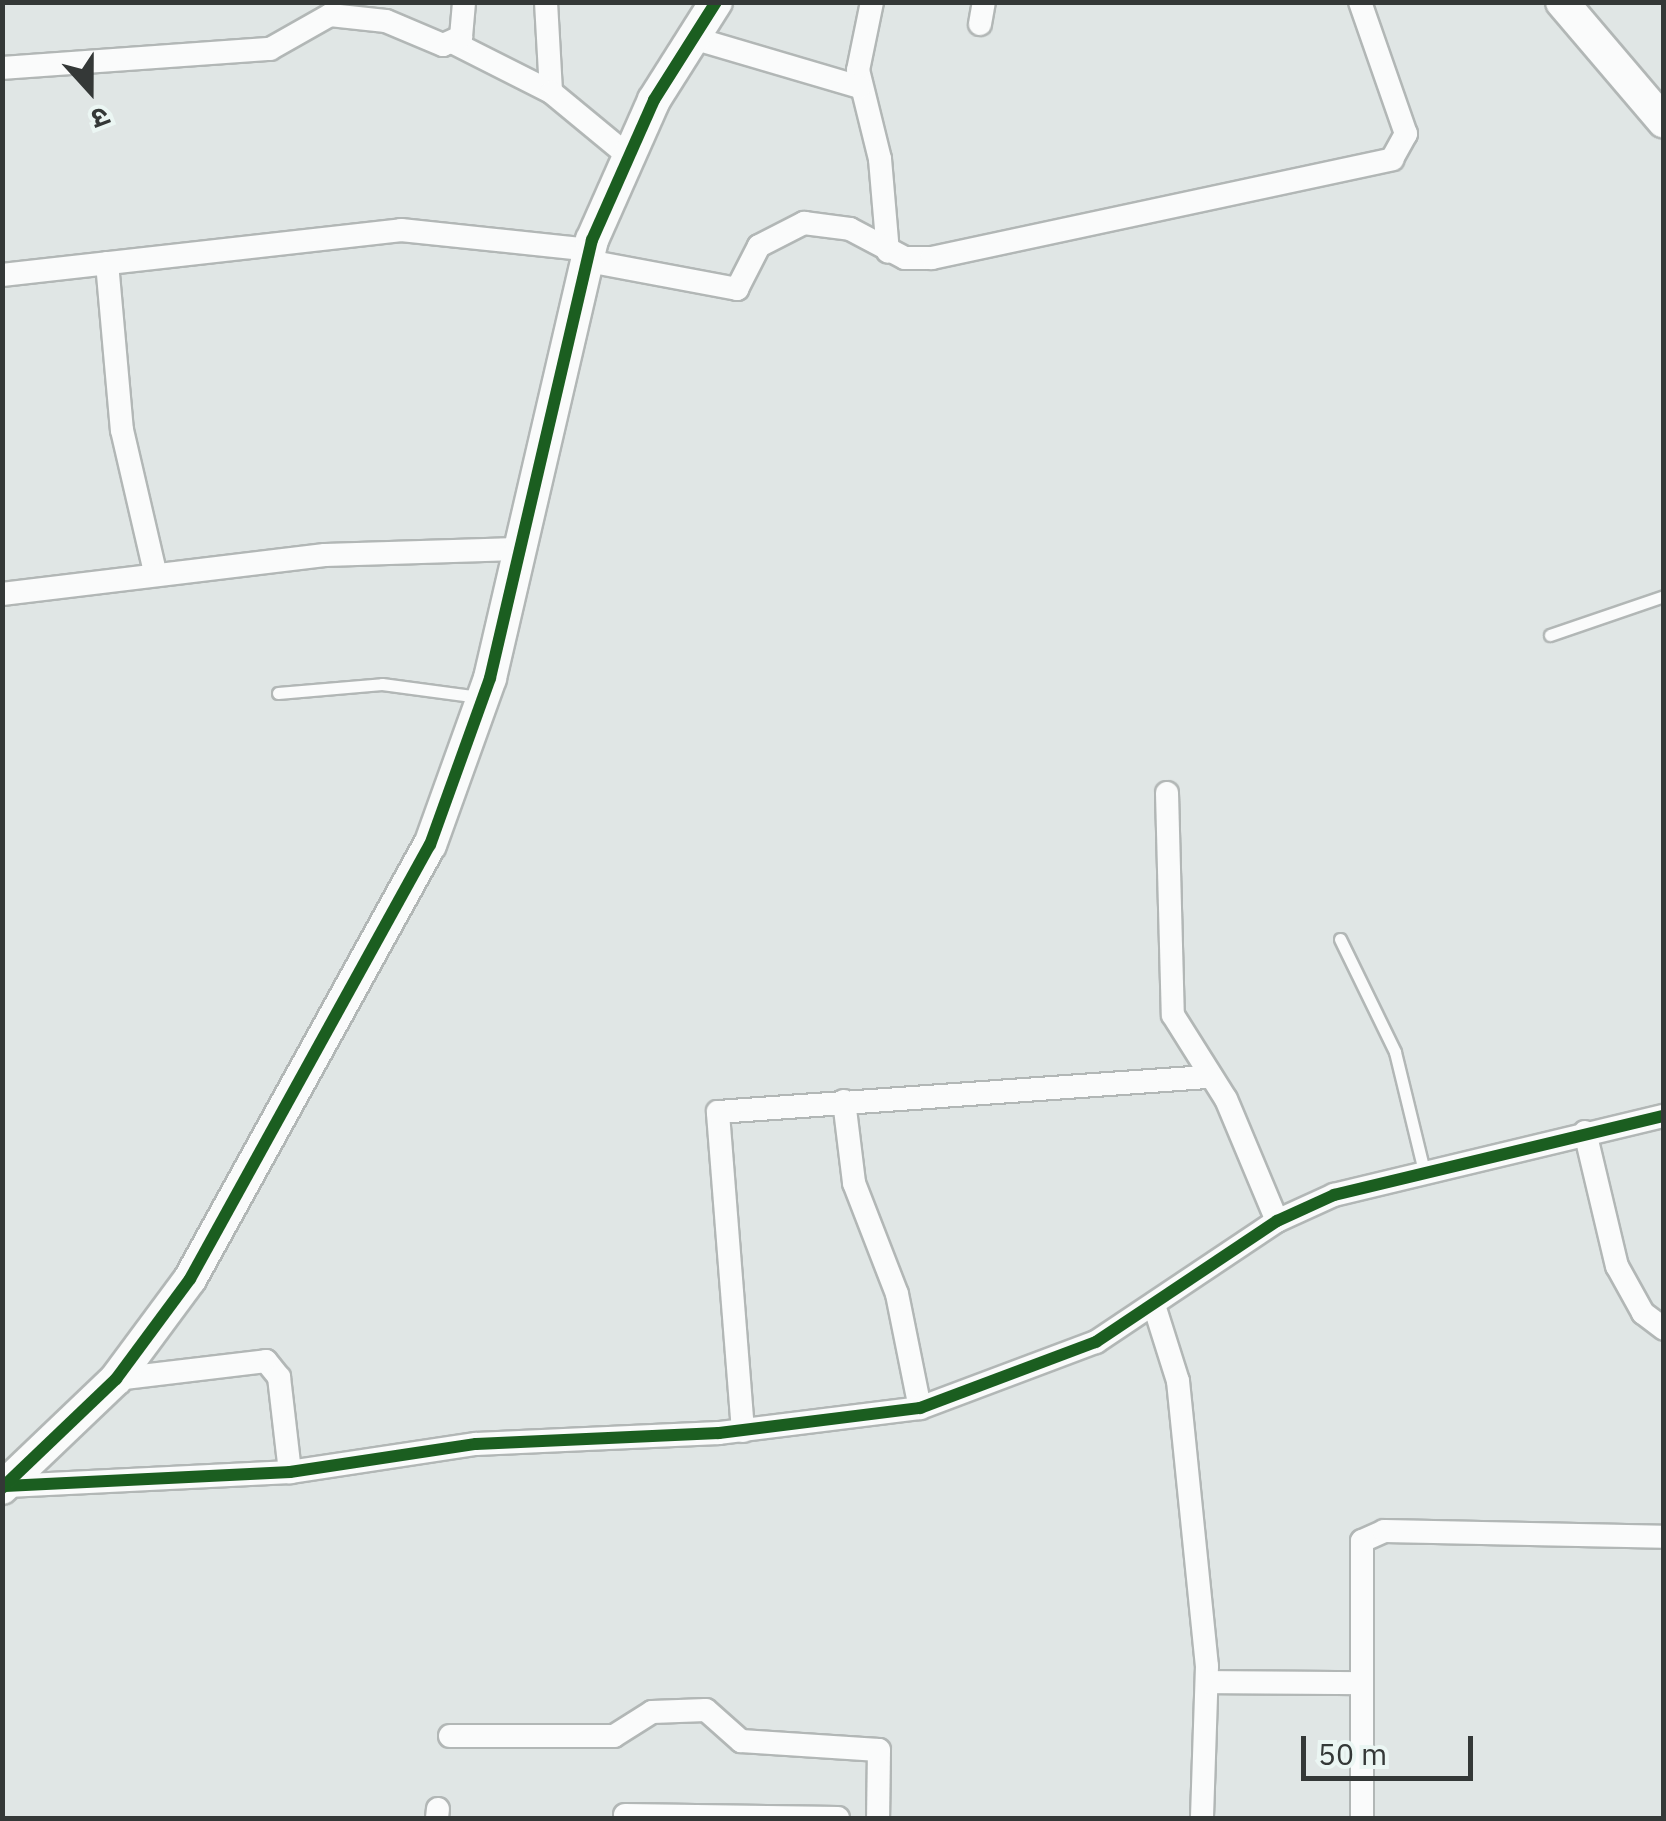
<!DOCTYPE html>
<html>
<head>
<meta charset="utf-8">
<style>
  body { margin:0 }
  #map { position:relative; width:1666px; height:1821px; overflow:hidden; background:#e0e6e5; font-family:"IBM Plex Sans","Noto Sans Devanagari",sans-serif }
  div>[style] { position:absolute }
  .roads { filter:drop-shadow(2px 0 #b2b7b6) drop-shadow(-2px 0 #b2b7b6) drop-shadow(0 2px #b2b7b6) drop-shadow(0 -2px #b2b7b6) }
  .lane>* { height:11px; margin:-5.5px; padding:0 5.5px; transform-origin:5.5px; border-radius:5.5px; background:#fafbfb }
  .street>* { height:22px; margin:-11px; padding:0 11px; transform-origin:11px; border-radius:11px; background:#fafbfb }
  .secondary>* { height:32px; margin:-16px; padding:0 16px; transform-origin:16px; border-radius:16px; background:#fafbfb }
  .cycleway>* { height:12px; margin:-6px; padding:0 6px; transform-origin:6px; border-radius:6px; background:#1b5e20 }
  span { translate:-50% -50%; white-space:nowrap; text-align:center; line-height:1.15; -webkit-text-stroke:8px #ebf6f3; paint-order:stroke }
  .frame { position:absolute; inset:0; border:5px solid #343837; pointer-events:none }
  .north { position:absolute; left:40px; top:40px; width:100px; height:100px; -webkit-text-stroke:8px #ebf6f3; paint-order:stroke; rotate:159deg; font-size:28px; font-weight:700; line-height:40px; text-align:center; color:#343837 }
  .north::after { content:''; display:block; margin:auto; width:35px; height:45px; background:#343837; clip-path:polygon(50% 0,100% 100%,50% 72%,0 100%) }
  .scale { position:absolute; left:1301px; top:1736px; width:172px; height:45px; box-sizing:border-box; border:5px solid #343837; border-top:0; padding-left:12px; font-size:30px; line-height:35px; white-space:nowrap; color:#343837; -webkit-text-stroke:8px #ebf6f3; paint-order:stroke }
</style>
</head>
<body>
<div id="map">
  <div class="roads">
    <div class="lane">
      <div style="left:1550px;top:635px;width:120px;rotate:-18.9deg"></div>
      <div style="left:278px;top:693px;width:104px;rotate:-4.9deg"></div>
      <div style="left:382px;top:684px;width:98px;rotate:7.6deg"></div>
      <div style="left:1340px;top:939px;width:126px;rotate:64deg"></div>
      <div style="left:1395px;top:1052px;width:118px;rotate:76.3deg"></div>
    </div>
    <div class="street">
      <div style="left:546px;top:2px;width:90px;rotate:86.8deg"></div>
      <div style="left:872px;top:2px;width:69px;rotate:101.6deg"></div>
      <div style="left:858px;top:70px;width:92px;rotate:76.1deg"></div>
      <div style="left:880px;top:159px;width:93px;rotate:85.1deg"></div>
      <div style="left:980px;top:24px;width:22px;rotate:-80deg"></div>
      <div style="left:693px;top:38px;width:174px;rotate:16.4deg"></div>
      <div style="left:454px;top:43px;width:109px;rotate:26.8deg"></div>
      <div style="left:551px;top:92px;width:97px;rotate:39.6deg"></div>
      <div style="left:2px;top:68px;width:269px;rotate:-4.1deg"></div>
      <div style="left:270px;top:49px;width:69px;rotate:-29.5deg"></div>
      <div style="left:330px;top:15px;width:56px;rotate:6.1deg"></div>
      <div style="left:386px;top:21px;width:62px;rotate:22.8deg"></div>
      <div style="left:443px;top:45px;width:20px;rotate:-24deg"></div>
      <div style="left:461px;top:37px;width:35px;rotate:-85deg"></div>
      <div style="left:588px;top:261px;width:152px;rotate:10.6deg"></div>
      <div style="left:737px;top:289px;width:48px;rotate:-62.9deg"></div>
      <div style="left:759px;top:246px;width:51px;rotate:-27.1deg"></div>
      <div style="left:804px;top:223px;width:46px;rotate:7.4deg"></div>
      <div style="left:850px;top:229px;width:62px;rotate:27.8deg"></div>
      <div style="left:905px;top:258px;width:27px"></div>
      <div style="left:932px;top:258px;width:471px;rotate:-12.1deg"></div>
      <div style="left:1392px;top:159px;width:29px;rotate:-61deg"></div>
      <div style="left:1406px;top:134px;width:140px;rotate:-109.2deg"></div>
      <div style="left:107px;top:263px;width:168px;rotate:84.9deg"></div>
      <div style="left:122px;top:430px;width:146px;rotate:76.9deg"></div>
      <div style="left:2px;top:275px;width:402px;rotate:-6.4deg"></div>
      <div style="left:401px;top:230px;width:190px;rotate:6deg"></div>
      <div style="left:2px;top:594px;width:325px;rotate:-6.9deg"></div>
      <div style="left:325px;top:555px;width:195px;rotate:-1.8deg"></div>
      <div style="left:1167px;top:793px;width:222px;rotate:88.5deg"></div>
      <div style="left:1173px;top:1015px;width:99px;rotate:57.8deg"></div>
      <div style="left:1226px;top:1099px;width:132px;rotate:67.3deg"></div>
      <div style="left:844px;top:1101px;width:83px;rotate:83deg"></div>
      <div style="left:854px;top:1183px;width:119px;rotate:68.8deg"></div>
      <div style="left:897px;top:1294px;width:116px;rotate:78.6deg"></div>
      <div style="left:1585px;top:1132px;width:138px;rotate:76.6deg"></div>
      <div style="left:1617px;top:1266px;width:54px;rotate:61deg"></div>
      <div style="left:1643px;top:1313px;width:26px;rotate:37deg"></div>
      <div style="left:1154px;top:1305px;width:80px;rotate:72.5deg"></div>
      <div style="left:1178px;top:1381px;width:286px;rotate:84.2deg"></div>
      <div style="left:1207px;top:1666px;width:152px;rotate:91.9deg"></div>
      <div style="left:116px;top:1379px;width:151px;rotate:-6.8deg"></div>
      <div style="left:266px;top:1361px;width:21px;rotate:51deg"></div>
      <div style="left:279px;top:1377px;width:96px;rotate:83.4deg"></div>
      <div style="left:743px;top:1431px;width:320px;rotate:-94.5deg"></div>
      <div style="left:718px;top:1112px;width:494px;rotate:-4.1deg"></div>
      <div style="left:6px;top:1486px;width:284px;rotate:-2.8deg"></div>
      <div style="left:290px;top:1472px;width:188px;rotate:-8.6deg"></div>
      <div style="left:476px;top:1444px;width:243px;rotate:-2.6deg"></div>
      <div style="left:719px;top:1433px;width:203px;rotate:-7.1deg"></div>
      <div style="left:920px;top:1408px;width:188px;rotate:-20.6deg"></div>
      <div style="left:1096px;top:1342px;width:218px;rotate:-33.8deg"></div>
      <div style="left:1277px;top:1221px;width:63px;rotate:-24.5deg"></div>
      <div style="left:1334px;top:1195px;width:339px;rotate:-13.5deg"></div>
      <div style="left:1208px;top:1682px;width:152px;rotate:0.4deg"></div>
      <div style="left:450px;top:1736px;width:164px"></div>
      <div style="left:614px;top:1736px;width:45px;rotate:-32.3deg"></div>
      <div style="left:652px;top:1712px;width:54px;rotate:-2.1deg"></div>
      <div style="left:706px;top:1710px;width:47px;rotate:41.5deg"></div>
      <div style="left:741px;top:1741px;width:138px;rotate:3.7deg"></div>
      <div style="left:879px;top:1750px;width:68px;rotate:90.8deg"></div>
      <div style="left:625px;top:1815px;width:213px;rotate:0.8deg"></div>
      <div style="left:437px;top:1818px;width:9px;rotate:-84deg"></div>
      <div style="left:1362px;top:1818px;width:277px;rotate:-90deg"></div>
      <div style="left:1362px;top:1541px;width:24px;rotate:-24deg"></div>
      <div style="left:1384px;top:1531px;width:280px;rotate:1.2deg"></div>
    </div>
    <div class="secondary">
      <div style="left:1562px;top:2px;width:157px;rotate:49.6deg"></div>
      <div style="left:2px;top:1488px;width:158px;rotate:-43.7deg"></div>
      <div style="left:116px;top:1379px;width:124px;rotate:-53.5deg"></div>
      <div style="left:190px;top:1279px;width:496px;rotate:-61.1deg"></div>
      <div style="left:430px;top:845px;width:177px;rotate:-70.2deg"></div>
      <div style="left:490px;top:678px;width:450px;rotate:-76.9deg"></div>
      <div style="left:592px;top:240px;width:153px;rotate:-66.1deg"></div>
      <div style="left:654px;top:100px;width:116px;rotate:-57.7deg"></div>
    </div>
  </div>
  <div class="cycleway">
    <div style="left:6px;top:1486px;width:284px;rotate:-2.8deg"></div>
    <div style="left:290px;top:1472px;width:188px;rotate:-8.6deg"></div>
    <div style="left:476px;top:1444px;width:243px;rotate:-2.6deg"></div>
    <div style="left:719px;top:1433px;width:203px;rotate:-7.1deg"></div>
    <div style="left:920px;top:1408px;width:188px;rotate:-20.6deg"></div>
    <div style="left:1096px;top:1342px;width:218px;rotate:-33.8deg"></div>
    <div style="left:1277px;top:1221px;width:63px;rotate:-24.5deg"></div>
    <div style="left:1334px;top:1195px;width:339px;rotate:-13.5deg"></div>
    <div style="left:2px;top:1488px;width:158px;rotate:-43.7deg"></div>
    <div style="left:116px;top:1379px;width:124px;rotate:-53.5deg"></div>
    <div style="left:190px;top:1279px;width:496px;rotate:-61.1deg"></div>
    <div style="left:430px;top:845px;width:177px;rotate:-70.2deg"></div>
    <div style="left:490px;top:678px;width:450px;rotate:-76.9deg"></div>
    <div style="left:592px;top:240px;width:153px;rotate:-66.1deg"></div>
    <div style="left:654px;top:100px;width:116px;rotate:-57.7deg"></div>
  </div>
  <div class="frame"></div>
  <div class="north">उ</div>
  <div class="scale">50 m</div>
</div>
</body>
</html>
